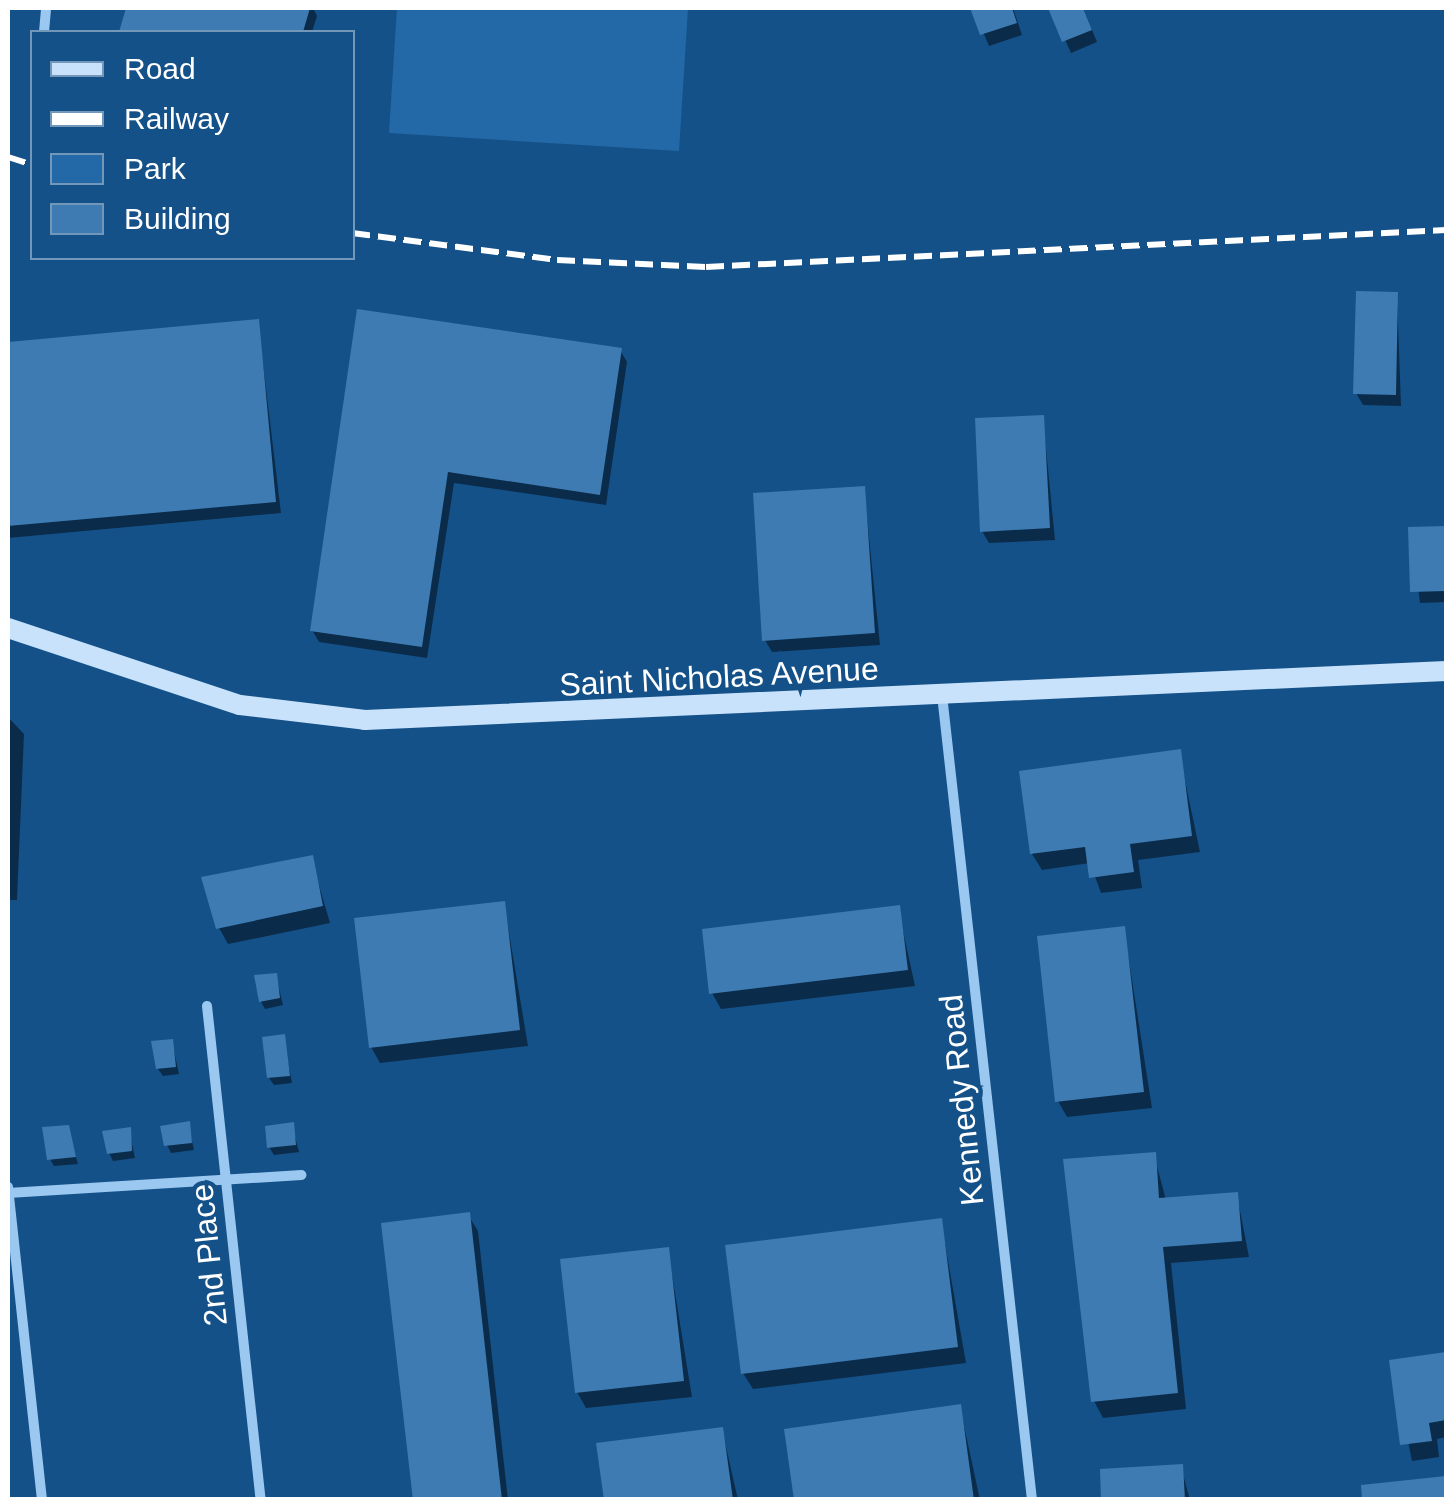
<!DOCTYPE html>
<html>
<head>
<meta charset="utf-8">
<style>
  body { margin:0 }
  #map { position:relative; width:1454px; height:1507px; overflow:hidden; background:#145189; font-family:Helvetica,sans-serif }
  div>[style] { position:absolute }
  .green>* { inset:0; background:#2369a7 }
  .shadow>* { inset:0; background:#0007 }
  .building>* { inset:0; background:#3d7bb2 }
  .street>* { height:10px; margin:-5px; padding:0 5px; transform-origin:5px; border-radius:5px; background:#9ac8f0 }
  .secondary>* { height:20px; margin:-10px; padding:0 10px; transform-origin:10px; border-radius:10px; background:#c8e2fb }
  .rail>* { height:6px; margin-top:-3px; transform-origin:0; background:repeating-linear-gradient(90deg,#fff 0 18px,transparent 0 26px) }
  span { translate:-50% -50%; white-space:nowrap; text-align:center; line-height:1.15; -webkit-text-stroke:9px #145189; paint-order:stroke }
  .street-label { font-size:32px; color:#fff }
  .frame { position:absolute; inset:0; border:10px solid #fff; pointer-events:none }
  .legend { position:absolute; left:30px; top:30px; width:325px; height:230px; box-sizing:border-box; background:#145189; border:2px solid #7297b8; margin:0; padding:12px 18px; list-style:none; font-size:30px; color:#fff }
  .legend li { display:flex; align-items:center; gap:20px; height:50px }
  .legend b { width:50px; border:2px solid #7297b8 }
</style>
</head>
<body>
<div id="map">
  <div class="green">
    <div style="clip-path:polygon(397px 8px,688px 8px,679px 151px,389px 133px)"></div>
  </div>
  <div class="shadow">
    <div style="clip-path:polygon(129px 8px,313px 8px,317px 16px,312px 32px,121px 32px)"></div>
    <div style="clip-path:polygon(973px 8px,1013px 8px,1022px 35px,989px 46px)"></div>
    <div style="clip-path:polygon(1051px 8px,1083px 8px,1097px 42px,1071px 53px)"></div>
    <div style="clip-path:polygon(1397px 295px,1401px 406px,1363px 405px,1356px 393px)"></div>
    <div style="clip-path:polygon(359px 312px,620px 350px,627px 362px,606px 505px,454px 483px,427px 658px,319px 642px,312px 630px)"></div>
    <div style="clip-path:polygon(258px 322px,281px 513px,8px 538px,8px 345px)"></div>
    <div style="clip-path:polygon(1043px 418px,1055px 540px,989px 543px,982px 531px)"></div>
    <div style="clip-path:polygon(864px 488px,880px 645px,772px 652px,765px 640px)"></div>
    <div style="clip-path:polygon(1446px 528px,1446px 602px,1420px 603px,1411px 529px)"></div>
    <div style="clip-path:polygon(8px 717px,24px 734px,17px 900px,8px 900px)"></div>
    <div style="clip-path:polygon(1179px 752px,1200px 852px,1138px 860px,1142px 888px,1101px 893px,1090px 863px,1042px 870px,1032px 854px)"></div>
    <div style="clip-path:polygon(311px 858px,330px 923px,228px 944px,219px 928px)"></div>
    <div style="clip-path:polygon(504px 903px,528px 1046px,380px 1063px,371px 1047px)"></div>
    <div style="clip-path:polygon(898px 908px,915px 986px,721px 1009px,712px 993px)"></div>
    <div style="clip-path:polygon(1124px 929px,1152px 1108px,1067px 1117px,1058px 1101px)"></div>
    <div style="clip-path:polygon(276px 976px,283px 1005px,265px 1009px,261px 1002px)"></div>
    <div style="clip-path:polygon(283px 1037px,292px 1083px,274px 1085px,269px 1078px)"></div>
    <div style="clip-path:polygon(172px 1041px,179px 1074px,163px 1076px,158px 1069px)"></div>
    <div style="clip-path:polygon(188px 1124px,194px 1150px,171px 1153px,167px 1145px)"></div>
    <div style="clip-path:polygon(292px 1125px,299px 1152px,274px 1155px,269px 1147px)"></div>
    <div style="clip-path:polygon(67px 1127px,78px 1164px,54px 1166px,50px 1159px)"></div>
    <div style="clip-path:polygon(129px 1130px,135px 1158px,113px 1161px,109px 1153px)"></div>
    <div style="clip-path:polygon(1154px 1155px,1166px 1200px,1237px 1195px,1249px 1257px,1171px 1263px,1186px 1409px,1103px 1418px,1094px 1401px)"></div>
    <div style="clip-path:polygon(468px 1215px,478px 1231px,508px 1500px,415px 1500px)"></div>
    <div style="clip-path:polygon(941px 1221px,966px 1363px,753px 1389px,743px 1373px)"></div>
    <div style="clip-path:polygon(668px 1250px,692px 1397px,586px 1408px,577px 1392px)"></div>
    <div style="clip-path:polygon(1446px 1355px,1446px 1437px,1437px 1439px,1439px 1457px,1412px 1461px,1392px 1362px)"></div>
    <div style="clip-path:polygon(960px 1407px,980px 1500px,797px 1500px)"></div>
    <div style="clip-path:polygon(722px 1429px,738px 1500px,606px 1500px)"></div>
    <div style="clip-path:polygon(1181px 1467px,1190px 1500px,1104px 1500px)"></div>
  </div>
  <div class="building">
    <div style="clip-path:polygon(126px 8px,310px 8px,303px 32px,119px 32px)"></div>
    <div style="clip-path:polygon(970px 8px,1012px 8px,1017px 23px,980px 35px)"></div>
    <div style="clip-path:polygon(1048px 8px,1083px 8px,1092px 30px,1062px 42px)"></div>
    <div style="clip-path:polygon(1356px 291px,1398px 292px,1396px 395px,1353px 394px)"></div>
    <div style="clip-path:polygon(357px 309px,622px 348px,600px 495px,448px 472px,422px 647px,310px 631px)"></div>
    <div style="clip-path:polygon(259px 319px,276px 502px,8px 526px,8px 342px)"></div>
    <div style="clip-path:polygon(1044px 415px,1050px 528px,980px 532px,975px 418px)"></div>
    <div style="clip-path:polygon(865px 486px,875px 633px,762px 641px,753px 493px)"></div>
    <div style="clip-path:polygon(1446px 526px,1446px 591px,1410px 592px,1408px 527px)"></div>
    <div style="clip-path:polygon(1181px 749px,1192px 836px,1130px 844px,1134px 872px,1089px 878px,1085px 847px,1030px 854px,1019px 771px)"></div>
    <div style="clip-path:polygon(313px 855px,323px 906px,216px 929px,201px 877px)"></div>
    <div style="clip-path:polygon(505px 901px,520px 1030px,369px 1048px,354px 918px)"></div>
    <div style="clip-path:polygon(900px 905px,908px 970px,709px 994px,702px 929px)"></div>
    <div style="clip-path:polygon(1125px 926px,1144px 1092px,1055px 1102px,1037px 936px)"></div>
    <div style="clip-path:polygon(277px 973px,280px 998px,259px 1002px,254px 975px)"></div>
    <div style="clip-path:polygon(285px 1034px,290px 1076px,267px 1078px,262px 1037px)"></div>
    <div style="clip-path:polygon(173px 1039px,176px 1067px,156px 1069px,151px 1041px)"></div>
    <div style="clip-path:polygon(190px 1121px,192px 1143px,164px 1146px,160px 1126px)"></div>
    <div style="clip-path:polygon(294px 1122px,296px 1145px,267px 1148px,265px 1126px)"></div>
    <div style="clip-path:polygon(69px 1125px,76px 1157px,47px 1160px,42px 1127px)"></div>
    <div style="clip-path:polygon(131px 1127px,132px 1151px,107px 1154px,102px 1131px)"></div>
    <div style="clip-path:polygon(1156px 1152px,1159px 1198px,1238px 1192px,1242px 1241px,1163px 1247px,1178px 1393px,1091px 1402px,1063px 1159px)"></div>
    <div style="clip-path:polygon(470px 1212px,502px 1500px,413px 1500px,381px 1223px)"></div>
    <div style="clip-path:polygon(942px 1218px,958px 1347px,741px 1374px,725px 1245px)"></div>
    <div style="clip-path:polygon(669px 1247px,684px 1381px,575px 1393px,560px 1259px)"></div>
    <div style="clip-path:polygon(1446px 1352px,1446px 1420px,1429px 1423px,1432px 1441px,1400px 1445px,1389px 1360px)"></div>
    <div style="clip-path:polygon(961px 1404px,974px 1500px,794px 1500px,784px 1429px)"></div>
    <div style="clip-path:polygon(723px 1427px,733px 1500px,604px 1500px,596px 1443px)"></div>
    <div style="clip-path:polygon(1183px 1464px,1185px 1500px,1101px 1500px,1100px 1469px)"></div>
    <div style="clip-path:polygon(1446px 1476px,1446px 1500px,1362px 1500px,1361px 1485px)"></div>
  </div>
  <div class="street">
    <div style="left:44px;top:32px;width:24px;rotate:-85deg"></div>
    <div style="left:942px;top:695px;width:810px;rotate:83.62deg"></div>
    <div style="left:207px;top:1006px;width:497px;rotate:83.8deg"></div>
    <div style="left:8px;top:1187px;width:315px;rotate:83.8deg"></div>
    <div style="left:8px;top:1193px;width:294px;rotate:-3.5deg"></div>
  </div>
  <div class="secondary">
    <div style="left:8px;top:628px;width:244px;rotate:18.4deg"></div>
    <div style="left:240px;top:705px;width:126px;rotate:6.8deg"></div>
    <div style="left:365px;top:720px;width:1082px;rotate:-2.6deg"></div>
  </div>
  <div class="rail">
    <div style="left:8px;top:157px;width:25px;rotate:18deg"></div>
    <div style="left:352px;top:233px;width:207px;rotate:7.5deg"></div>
    <div style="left:557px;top:260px;width:149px;rotate:2.7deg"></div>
    <div style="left:706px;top:267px;width:741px;rotate:-2.86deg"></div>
  </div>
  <div class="street-label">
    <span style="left:719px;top:677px;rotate:-3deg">Saint Nicholas Avenue</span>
    <span style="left:962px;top:1100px;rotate:-96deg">Kennedy Road</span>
    <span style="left:209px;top:1255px;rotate:-96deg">2nd Place</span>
  </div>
  <div class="frame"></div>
  <ul class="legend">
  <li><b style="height:12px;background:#c8e2fb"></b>Road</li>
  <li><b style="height:12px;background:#fff"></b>Railway</li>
  <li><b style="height:28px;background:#2369a7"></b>Park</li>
  <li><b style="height:28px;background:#3d7bb2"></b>Building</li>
  </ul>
</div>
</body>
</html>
